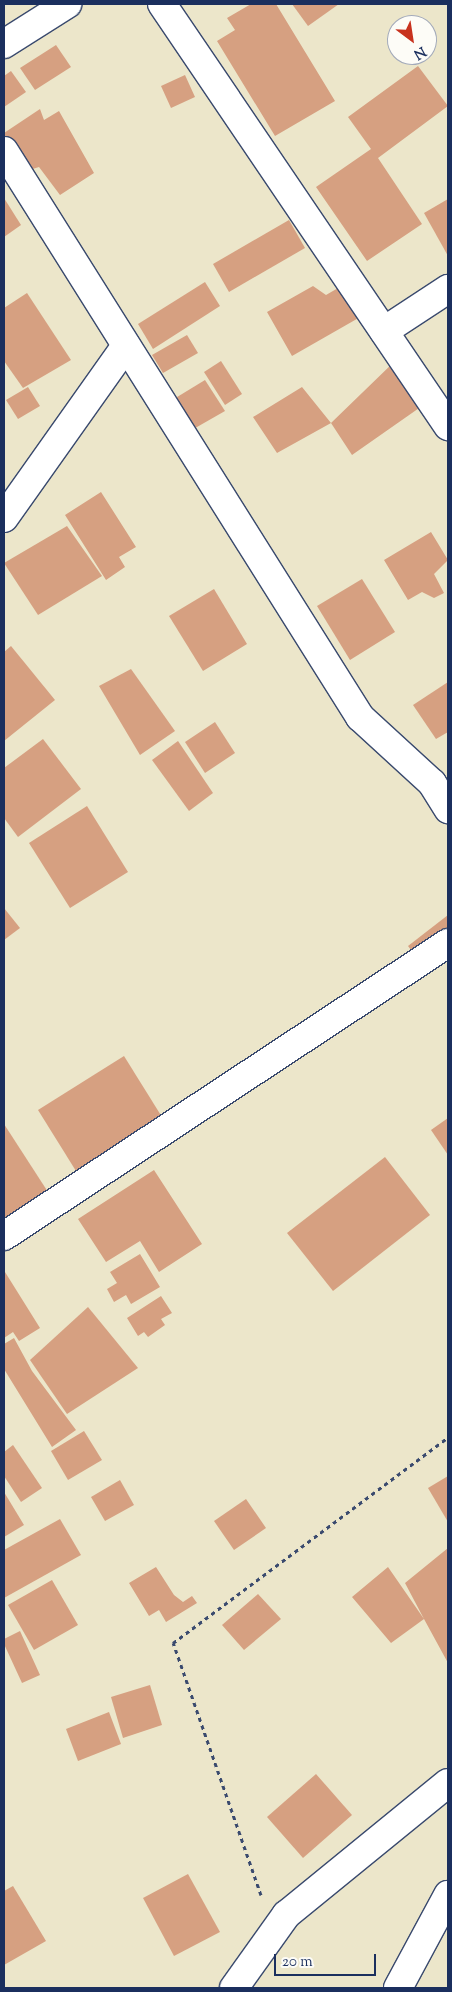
<!DOCTYPE html>
<html>
<head>
<meta charset="utf-8">
<style>
  body { margin:0 }
  #map { position:relative; width:452px; height:1992px; overflow:hidden; background:#ece6ca; font-family:"Sorts Mill Goudy",serif }
  div>[style] { position:absolute }
  .building>* { inset:0; background:#d6a081 }
  .path>* { height:3px; margin-top:-1.5px; transform-origin:0; background:repeating-linear-gradient(90deg,#3a4a6e 0 4px,transparent 0 8px) }
  .roads { filter:drop-shadow(1px 0 #3a4a6e) drop-shadow(-1px 0 #3a4a6e) drop-shadow(0 1px #3a4a6e) drop-shadow(0 -1px #3a4a6e) }
  .minor>* { height:28px; margin:-14px; padding:0 14px; transform-origin:14px; border-radius:14px; background:#fff }
  span { translate:-50% -50%; white-space:nowrap; text-align:center; line-height:1.15; -webkit-text-stroke:5px #fdfcf7; paint-order:stroke }
  .frame { position:absolute; inset:0; border:5px solid #1b2f5e; pointer-events:none }
  .north { position:absolute; left:387px; top:15px; width:50px; height:50px; box-sizing:border-box; background:#fdfcf7; border:1px solid #a3aaba; border-radius:50%; rotate:149deg; font-size:14px; font-weight:700; line-height:20px; text-align:center; color:#1b2f5e }
  .north::after { content:''; display:block; margin:auto; width:18px; height:22px; background:#c8321e; clip-path:polygon(50% 0,100% 100%,50% 72%,0 100%) }
  .scale { position:absolute; left:274px; top:1954px; width:102px; height:22px; box-sizing:border-box; border:2px solid #1b2f5e; border-top:0; padding-left:6px; font-size:15px; line-height:18px; white-space:nowrap; color:#1b2f5e; -webkit-text-stroke:4px #fdfcf7; paint-order:stroke }
</style>
</head>
<body>
<div id="map">
  <div class="building">
    <div style="clip-path:polygon(251px 4px,276px 4px,335px 101px,275px 136px,217px 41px,235px 30px,227px 18px)"></div>
    <div style="clip-path:polygon(292px 4px,339px 4px,308px 26px)"></div>
    <div style="clip-path:polygon(56px 45px,71px 67px,35px 90px,20px 68px)"></div>
    <div style="clip-path:polygon(418px 66px,448px 106px,378px 158px,422px 224px,367px 261px,316px 187px,371px 149px,348px 117px)"></div>
    <div style="clip-path:polygon(11px 71px,26px 92px,4px 107px,4px 76px)"></div>
    <div style="clip-path:polygon(185px 75px,195px 97px,171px 108px,161px 86px)"></div>
    <div style="clip-path:polygon(40px 109px,44px 120px,59px 111px,94px 173px,60px 195px,39px 167px,23px 172px,4px 143px,4px 133px)"></div>
    <div style="clip-path:polygon(4px 198px,21px 225px,4px 237px)"></div>
    <div style="clip-path:polygon(448px 199px,448px 256px,424px 213px)"></div>
    <div style="clip-path:polygon(289px 220px,305px 248px,229px 292px,213px 264px)"></div>
    <div style="clip-path:polygon(205px 282px,220px 306px,153px 349px,138px 324px)"></div>
    <div style="clip-path:polygon(345px 284px,362px 316px,292px 356px,267px 312px,313px 286px,326px 295px)"></div>
    <div style="clip-path:polygon(27px 293px,71px 360px,23px 388px,4px 361px,4px 308px)"></div>
    <div style="clip-path:polygon(187px 335px,198px 353px,163px 373px,152px 355px)"></div>
    <div style="clip-path:polygon(221px 361px,242px 394px,225px 405px,204px 372px)"></div>
    <div style="clip-path:polygon(395px 361px,422px 406px,352px 455px,331px 423px,277px 453px,253px 417px,302px 387px,331px 423px)"></div>
    <div style="clip-path:polygon(205px 380px,225px 411px,183px 435px,164px 405px)"></div>
    <div style="clip-path:polygon(28px 387px,40px 406px,18px 419px,6px 400px)"></div>
    <div style="clip-path:polygon(101px 492px,136px 547px,119px 557px,125px 567px,106px 580px,65px 515px)"></div>
    <div style="clip-path:polygon(67px 526px,102px 576px,38px 615px,4px 563px)"></div>
    <div style="clip-path:polygon(431px 532px,448px 560px,434px 574px,444px 593px,434px 598px,422px 592px,408px 600px,384px 560px)"></div>
    <div style="clip-path:polygon(362px 579px,395px 632px,350px 660px,317px 606px)"></div>
    <div style="clip-path:polygon(214px 589px,247px 644px,203px 671px,169px 616px)"></div>
    <div style="clip-path:polygon(11px 646px,55px 700px,4px 741px,4px 652px)"></div>
    <div style="clip-path:polygon(131px 669px,175px 731px,140px 755px,99px 686px)"></div>
    <div style="clip-path:polygon(448px 682px,448px 732px,436px 739px,413px 705px)"></div>
    <div style="clip-path:polygon(215px 722px,235px 753px,205px 773px,185px 742px)"></div>
    <div style="clip-path:polygon(43px 739px,81px 789px,18px 837px,4px 818px,4px 768px)"></div>
    <div style="clip-path:polygon(178px 741px,213px 793px,189px 811px,152px 760px)"></div>
    <div style="clip-path:polygon(87px 806px,128px 872px,70px 908px,29px 843px)"></div>
    <div style="clip-path:polygon(4px 908px,20px 928px,4px 940px)"></div>
    <div style="clip-path:polygon(448px 915px,448px 948px,424px 967px,408px 946px)"></div>
    <div style="clip-path:polygon(124px 1056px,162px 1117px,76px 1171px,38px 1110px)"></div>
    <div style="clip-path:polygon(448px 1118px,448px 1155px,431px 1130px)"></div>
    <div style="clip-path:polygon(4px 1124px,48px 1192px,4px 1220px)"></div>
    <div style="clip-path:polygon(385px 1157px,430px 1215px,333px 1291px,287px 1233px)"></div>
    <div style="clip-path:polygon(154px 1170px,202px 1244px,159px 1272px,140px 1241px,106px 1262px,78px 1219px)"></div>
    <div style="clip-path:polygon(140px 1254px,160px 1287px,131px 1304px,126px 1295px,114px 1302px,107px 1289px,117px 1283px,110px 1272px)"></div>
    <div style="clip-path:polygon(5px 1272px,40px 1328px,19px 1341px,13px 1332px,4px 1338px)"></div>
    <div style="clip-path:polygon(161px 1296px,172px 1313px,161px 1319px,165px 1325px,148px 1337px,144px 1332px,138px 1336px,127px 1318px)"></div>
    <div style="clip-path:polygon(88px 1307px,138px 1368px,67px 1414px,30px 1360px)"></div>
    <div style="clip-path:polygon(14px 1338px,32px 1371px,76px 1430px,52px 1447px,4px 1369px,4px 1344px)"></div>
    <div style="clip-path:polygon(84px 1431px,102px 1460px,68px 1480px,51px 1451px)"></div>
    <div style="clip-path:polygon(13px 1445px,42px 1488px,21px 1502px,4px 1476px,4px 1452px)"></div>
    <div style="clip-path:polygon(448px 1476px,448px 1522px,428px 1488px)"></div>
    <div style="clip-path:polygon(120px 1480px,134px 1505px,105px 1521px,91px 1497px)"></div>
    <div style="clip-path:polygon(4px 1492px,24px 1525px,4px 1537px)"></div>
    <div style="clip-path:polygon(246px 1499px,266px 1528px,234px 1550px,214px 1521px)"></div>
    <div style="clip-path:polygon(60px 1519px,81px 1555px,4px 1598px,4px 1550px)"></div>
    <div style="clip-path:polygon(448px 1548px,448px 1663px,424px 1619px,391px 1643px,352px 1597px,388px 1567px,424px 1619px,405px 1583px)"></div>
    <div style="clip-path:polygon(156px 1567px,174px 1595px,183px 1602px,192px 1596px,197px 1603px,166px 1622px,159px 1610px,149px 1616px,129px 1583px)"></div>
    <div style="clip-path:polygon(52px 1580px,78px 1625px,34px 1650px,8px 1605px)"></div>
    <div style="clip-path:polygon(258px 1594px,281px 1619px,244px 1650px,222px 1625px)"></div>
    <div style="clip-path:polygon(20px 1631px,40px 1675px,22px 1683px,4px 1644px,4px 1639px)"></div>
    <div style="clip-path:polygon(150px 1685px,162px 1725px,123px 1738px,111px 1697px)"></div>
    <div style="clip-path:polygon(109px 1712px,121px 1744px,78px 1761px,66px 1729px)"></div>
    <div style="clip-path:polygon(316px 1774px,352px 1815px,303px 1858px,267px 1817px)"></div>
    <div style="clip-path:polygon(188px 1874px,220px 1932px,174px 1956px,143px 1898px)"></div>
    <div style="clip-path:polygon(13px 1886px,46px 1941px,4px 1965px,4px 1891px)"></div>
  </div>
  <div class="path">
    <div style="left:261px;top:1895px;width:267px;rotate:-109.2deg"></div>
    <div style="left:173px;top:1643px;width:344px;rotate:-36.8deg"></div>
  </div>
  <div class="roads">
    <div class="minor">
      <div style="left:162px;top:4px;width:510px;rotate:55.87deg"></div>
      <div style="left:4px;top:44px;width:75px;rotate:-32.4deg"></div>
      <div style="left:4px;top:151px;width:669px;rotate:57.83deg"></div>
      <div style="left:360px;top:717px;width:98px;rotate:42.5deg"></div>
      <div style="left:432px;top:783px;width:31px;rotate:58deg"></div>
      <div style="left:384px;top:331px;width:77px;rotate:-33.3deg"></div>
      <div style="left:4px;top:518px;width:211px;rotate:-54.7deg"></div>
      <div style="left:4px;top:1236px;width:532px;rotate:-33.42deg"></div>
      <div style="left:234px;top:1988px;width:90px;rotate:-54.5deg"></div>
      <div style="left:286px;top:1915px;width:209px;rotate:-39.2deg"></div>
      <div style="left:398px;top:1988px;width:106px;rotate:-61.7deg"></div>
    </div>
  </div>
  <div class="frame"></div>
  <div class="north">N</div>
  <div class="scale">20 m</div>
</div>
</body>
</html>
